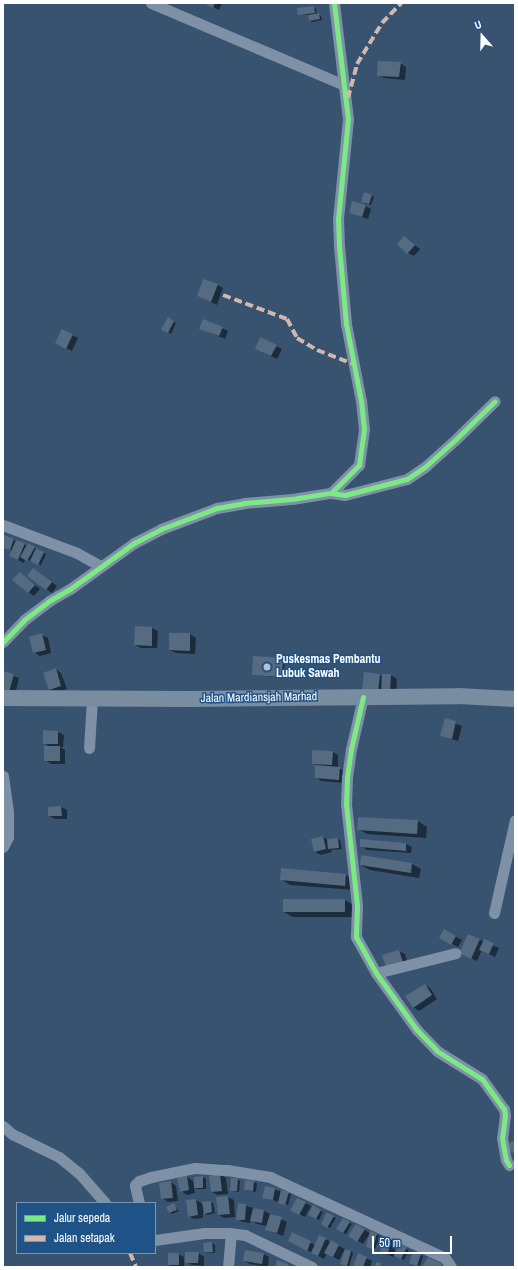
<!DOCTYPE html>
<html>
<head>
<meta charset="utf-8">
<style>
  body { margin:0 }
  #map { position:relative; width:518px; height:1270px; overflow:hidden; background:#375370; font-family:"Archivo Narrow",sans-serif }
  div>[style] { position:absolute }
  .shadow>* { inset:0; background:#0007 }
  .building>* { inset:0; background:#556b82 }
  .street>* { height:11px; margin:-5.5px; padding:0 5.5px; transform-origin:5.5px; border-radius:5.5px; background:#7e91a6 }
  .secondary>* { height:16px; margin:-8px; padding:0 8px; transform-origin:8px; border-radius:8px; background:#798da1 }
  .quiet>* { height:4px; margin-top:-2px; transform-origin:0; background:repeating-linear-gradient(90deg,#d1b7ad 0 8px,transparent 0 12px) }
  .cycleway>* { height:5px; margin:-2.5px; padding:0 2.5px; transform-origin:2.5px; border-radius:2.5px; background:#7ce984 }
  .dots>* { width:11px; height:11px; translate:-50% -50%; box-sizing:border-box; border:2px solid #1f5388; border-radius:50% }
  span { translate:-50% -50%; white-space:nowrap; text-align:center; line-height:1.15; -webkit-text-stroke:3px #1f5388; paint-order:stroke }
  .poi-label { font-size:12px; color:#fff; font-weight:700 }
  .left { translate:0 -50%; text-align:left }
  .street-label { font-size:12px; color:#fff }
  .frame { position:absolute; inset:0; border:4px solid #fff; pointer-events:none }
  .legend { position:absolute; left:16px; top:1202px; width:140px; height:52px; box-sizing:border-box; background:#1f5388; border:1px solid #7998b8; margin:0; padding:5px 7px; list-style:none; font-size:12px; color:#fff }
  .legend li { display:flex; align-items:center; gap:8px; height:20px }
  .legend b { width:20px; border:1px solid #7998b8 }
  .north { position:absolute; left:462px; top:16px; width:40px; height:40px; -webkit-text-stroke:3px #1f5388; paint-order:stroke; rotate:340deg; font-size:11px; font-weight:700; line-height:16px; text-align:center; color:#fff }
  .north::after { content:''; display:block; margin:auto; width:14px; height:18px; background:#fff; clip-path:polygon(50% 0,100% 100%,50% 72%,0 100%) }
  .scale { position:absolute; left:372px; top:1236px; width:80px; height:18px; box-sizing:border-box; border:2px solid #fff; border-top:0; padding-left:5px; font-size:12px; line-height:14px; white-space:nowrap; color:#fff; -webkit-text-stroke:3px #1f5388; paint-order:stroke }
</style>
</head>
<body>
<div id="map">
  <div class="shadow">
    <div style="clip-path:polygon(204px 3px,222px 3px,219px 10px)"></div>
    <div style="clip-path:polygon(314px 7px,316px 9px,317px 14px,321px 16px,322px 20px,312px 22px,310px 20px,309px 15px,299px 14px)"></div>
    <div style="clip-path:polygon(400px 63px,406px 67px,405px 80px,384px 78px,378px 75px)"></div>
    <div style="clip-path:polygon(372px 195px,374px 197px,371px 205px,364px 203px)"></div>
    <div style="clip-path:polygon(365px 206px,371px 209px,368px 219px,350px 213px)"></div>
    <div style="clip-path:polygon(404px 237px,420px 249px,414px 256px,408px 253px)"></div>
    <div style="clip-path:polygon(218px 285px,223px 288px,217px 305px,198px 296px)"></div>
    <div style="clip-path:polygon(168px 319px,176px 323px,171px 334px,163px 329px)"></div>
    <div style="clip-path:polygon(222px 328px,228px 331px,225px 339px,201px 329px)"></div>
    <div style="clip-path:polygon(62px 330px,78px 338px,72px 351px,62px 346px)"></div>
    <div style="clip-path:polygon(276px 346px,282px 349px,277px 359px,262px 352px)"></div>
    <div style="clip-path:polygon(5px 536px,27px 546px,28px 544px,46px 554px,41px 565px,25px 559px,24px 563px,10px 556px,12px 551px,3px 547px)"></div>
    <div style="clip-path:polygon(33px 569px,57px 586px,52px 593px,46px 589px)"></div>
    <div style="clip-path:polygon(20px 573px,40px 589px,34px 596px,28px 592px)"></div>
    <div style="clip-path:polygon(136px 627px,152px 628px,158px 631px,157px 648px,141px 648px,135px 645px)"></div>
    <div style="clip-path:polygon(170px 634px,190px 634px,196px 638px,195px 654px,176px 653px,170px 650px)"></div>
    <div style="clip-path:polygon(42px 635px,48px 638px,51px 653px,40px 656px,34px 652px)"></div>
    <div style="clip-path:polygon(282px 659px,285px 660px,284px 678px,253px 675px)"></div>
    <div style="clip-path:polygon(56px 669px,61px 673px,67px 689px,55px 692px,49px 689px)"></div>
    <div style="clip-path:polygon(3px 672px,19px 678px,15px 695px,3px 692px)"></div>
    <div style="clip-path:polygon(380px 675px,383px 677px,383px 675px,391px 675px,397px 679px,396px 696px,369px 694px)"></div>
    <div style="clip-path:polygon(446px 720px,462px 726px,458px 741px,441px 736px)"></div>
    <div style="clip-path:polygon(58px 732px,64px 735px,63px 747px,60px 747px,65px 750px,65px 764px,51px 764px,45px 760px,50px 747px,44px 743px)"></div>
    <div style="clip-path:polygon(333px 752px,338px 755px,338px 768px,345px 771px,344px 783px,321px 781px,316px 777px,316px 765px,313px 763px)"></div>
    <div style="clip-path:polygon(61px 807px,67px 810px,67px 819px,55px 819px,49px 816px,49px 808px)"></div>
    <div style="clip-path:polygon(418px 821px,427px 827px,426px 838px,367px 834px,358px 829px)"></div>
    <div style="clip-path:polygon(323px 837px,328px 840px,338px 839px,340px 840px,342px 849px,331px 850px,332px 852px,321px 855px,315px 852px)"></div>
    <div style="clip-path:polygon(361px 840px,406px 844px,412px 847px,411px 853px,367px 850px,361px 846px)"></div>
    <div style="clip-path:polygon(412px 864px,421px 869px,419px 878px,370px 870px,361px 865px)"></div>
    <div style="clip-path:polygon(346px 875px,355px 880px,354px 890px,290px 885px,281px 879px)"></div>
    <div style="clip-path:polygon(345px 900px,354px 905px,354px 917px,293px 917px,284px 912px)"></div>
    <div style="clip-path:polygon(444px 930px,462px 940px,458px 947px,440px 938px)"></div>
    <div style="clip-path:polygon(469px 935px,499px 948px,495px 957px,482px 950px,477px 961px,466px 956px)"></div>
    <div style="clip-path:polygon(399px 951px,405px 954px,408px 965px,393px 970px)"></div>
    <div style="clip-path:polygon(425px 985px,430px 988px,437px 999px,419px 1011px,413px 1007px)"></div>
    <div style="clip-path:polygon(220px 1175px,226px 1178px,228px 1194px,218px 1195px,212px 1192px)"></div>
    <div style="clip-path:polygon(187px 1177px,193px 1181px,195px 1193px,187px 1195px,181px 1191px)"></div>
    <div style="clip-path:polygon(203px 1177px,206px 1179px,206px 1189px,198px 1189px,195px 1188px)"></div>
    <div style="clip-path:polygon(237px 1179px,240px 1181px,239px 1192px,233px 1191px,231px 1190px)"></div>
    <div style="clip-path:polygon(246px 1181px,257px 1183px,256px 1192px,245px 1190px)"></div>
    <div style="clip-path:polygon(171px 1182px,176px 1186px,178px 1201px,168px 1202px,162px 1198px)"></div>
    <div style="clip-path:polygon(265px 1187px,291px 1194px,288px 1205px,263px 1197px)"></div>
    <div style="clip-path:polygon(228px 1197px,234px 1200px,235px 1217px,224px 1218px,219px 1215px)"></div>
    <div style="clip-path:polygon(297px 1199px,311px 1206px,305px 1217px,291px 1210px)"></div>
    <div style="clip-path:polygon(196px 1200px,203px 1204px,210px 1202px,213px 1203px,215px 1213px,207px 1215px,203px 1212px,203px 1218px,194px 1219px,188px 1216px)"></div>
    <div style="clip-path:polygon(239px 1204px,264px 1211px,287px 1222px,283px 1236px,266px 1229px,267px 1226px,257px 1224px,251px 1220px,250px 1223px,243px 1222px,237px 1219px)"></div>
    <div style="clip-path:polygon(174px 1205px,179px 1211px,172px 1214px,170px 1212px)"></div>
    <div style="clip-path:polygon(314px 1207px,323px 1212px,319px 1220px,309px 1214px)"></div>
    <div style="clip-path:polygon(328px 1214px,336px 1218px,330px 1228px,322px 1224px)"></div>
    <div style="clip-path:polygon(343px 1219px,352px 1224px,346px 1234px,337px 1229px)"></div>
    <div style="clip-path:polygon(357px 1225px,370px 1233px,363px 1244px,350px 1236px)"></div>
    <div style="clip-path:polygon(371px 1233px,380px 1236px,375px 1249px,370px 1248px)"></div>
    <div style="clip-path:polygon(292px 1234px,315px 1245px,319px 1236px,345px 1249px,339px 1260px,327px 1253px,324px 1259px,295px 1244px)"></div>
    <div style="clip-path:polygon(390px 1239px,396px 1242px,394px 1257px,381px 1252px)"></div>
    <div style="clip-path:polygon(212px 1243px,215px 1245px,215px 1253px,205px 1252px,204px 1244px)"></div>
    <div style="clip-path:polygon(400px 1245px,409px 1250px,404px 1260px,398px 1257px)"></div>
    <div style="clip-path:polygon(351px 1251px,353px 1253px,349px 1267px,342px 1264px)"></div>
    <div style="clip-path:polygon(413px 1252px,423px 1256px,420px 1266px,412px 1264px)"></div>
    <div style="clip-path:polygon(198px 1253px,204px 1257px,204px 1266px,192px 1265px,186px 1262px)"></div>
    <div style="clip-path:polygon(178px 1254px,184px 1257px,184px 1267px,173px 1267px,169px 1265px)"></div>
    <div style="clip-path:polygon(264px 1254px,269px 1257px,268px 1267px,250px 1264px,244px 1261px)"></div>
    <div style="clip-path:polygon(366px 1258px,372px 1261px,370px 1267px,354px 1267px)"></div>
  </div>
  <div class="building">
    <div style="clip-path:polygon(203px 3px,215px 3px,213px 8px)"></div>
    <div style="clip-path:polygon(314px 6px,315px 13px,298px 15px,297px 8px)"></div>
    <div style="clip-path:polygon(319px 13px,320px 19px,309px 21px,308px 15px)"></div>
    <div style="clip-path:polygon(378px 61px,401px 62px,399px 77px,377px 76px)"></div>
    <div style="clip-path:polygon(364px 192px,372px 195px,369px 204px,361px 202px)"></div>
    <div style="clip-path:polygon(352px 201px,366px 205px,362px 217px,349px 213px)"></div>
    <div style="clip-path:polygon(404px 236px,415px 245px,407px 254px,397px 244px)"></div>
    <div style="clip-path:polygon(203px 279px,218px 284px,211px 302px,197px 296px)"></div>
    <div style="clip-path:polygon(168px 317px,174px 321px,168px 333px,161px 330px)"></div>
    <div style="clip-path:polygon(203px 319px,223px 327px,219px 336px,199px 329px)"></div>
    <div style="clip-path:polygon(62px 329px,73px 334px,66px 349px,55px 343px)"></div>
    <div style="clip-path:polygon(260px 337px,277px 345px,271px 356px,255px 349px)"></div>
    <div style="clip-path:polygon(4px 535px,14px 539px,10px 550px,3px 548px)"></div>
    <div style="clip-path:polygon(16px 540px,25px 543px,18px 560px,9px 556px)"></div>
    <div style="clip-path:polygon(28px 543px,35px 547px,27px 561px,20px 557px)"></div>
    <div style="clip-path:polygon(36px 548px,44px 552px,38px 565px,30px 561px)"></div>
    <div style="clip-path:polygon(33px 568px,52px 582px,46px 590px,27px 576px)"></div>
    <div style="clip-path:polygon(20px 572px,35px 585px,28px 593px,12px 580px)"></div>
    <div style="clip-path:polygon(135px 626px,152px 627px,152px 646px,134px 645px)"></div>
    <div style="clip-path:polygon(42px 633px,46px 650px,33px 653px,29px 637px)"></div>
    <div style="clip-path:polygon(169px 633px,190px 633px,190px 651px,169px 650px)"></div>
    <div style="clip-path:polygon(253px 656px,283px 658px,282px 677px,252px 675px)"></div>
    <div style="clip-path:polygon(56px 668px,61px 686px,49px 690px,43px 673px)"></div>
    <div style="clip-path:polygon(3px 671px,14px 674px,9px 692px,3px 691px)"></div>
    <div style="clip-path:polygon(364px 672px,380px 674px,378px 693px,362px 691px)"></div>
    <div style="clip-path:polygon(382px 674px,391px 674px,390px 694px,381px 693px)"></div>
    <div style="clip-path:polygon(445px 718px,456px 721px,452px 739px,440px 736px)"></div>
    <div style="clip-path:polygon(43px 730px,58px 731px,58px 744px,43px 744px)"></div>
    <div style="clip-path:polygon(44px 746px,60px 746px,60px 761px,44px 761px)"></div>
    <div style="clip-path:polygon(312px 750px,333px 751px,332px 765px,312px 764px)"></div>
    <div style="clip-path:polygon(315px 765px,340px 767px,339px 780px,315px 778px)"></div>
    <div style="clip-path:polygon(61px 806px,62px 816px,48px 816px,48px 807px)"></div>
    <div style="clip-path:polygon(358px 817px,418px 820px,417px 834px,357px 830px)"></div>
    <div style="clip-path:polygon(323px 836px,326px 849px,314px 852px,311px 839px)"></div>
    <div style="clip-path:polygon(338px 838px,339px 848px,328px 849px,327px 839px)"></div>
    <div style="clip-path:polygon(360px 839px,406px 843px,406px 851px,360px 847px)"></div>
    <div style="clip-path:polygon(361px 855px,412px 863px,411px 873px,360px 865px)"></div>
    <div style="clip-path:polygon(281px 868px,346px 874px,345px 886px,280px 880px)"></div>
    <div style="clip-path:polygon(283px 899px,345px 899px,345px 912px,283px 912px)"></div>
    <div style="clip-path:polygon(444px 929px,456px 936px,451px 945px,439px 938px)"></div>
    <div style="clip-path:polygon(468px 934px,480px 939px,471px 959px,459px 953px)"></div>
    <div style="clip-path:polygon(484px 939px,494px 943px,489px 954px,479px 950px)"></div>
    <div style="clip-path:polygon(399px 950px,403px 962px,386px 967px,382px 955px)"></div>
    <div style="clip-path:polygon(425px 984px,432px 995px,413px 1008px,405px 996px)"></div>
    <div style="clip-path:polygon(515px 1140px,515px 1152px,512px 1153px,507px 1144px)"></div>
    <div style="clip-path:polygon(220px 1174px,222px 1191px,211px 1192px,209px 1176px)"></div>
    <div style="clip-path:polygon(187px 1176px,189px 1190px,180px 1192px,177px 1178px)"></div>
    <div style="clip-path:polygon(203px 1176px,203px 1188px,194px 1188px,194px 1177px)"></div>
    <div style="clip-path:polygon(231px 1178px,238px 1178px,237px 1191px,230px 1191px)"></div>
    <div style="clip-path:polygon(245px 1180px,254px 1181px,253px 1191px,244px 1190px)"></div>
    <div style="clip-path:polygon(171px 1181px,173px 1198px,161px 1199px,159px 1183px)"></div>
    <div style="clip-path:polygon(265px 1186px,275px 1188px,273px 1200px,262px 1198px)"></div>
    <div style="clip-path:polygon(281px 1190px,289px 1192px,285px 1205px,278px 1203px)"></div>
    <div style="clip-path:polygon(228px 1196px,230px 1214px,218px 1215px,216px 1197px)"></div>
    <div style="clip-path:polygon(297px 1198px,306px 1202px,299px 1215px,290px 1210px)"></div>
    <div style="clip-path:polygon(196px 1199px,198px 1215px,188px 1217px,186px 1200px)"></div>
    <div style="clip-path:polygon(211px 1201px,212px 1212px,204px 1214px,202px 1202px)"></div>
    <div style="clip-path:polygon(174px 1203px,177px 1210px,169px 1213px,166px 1207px)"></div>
    <div style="clip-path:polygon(238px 1203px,246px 1204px,245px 1220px,236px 1220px)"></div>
    <div style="clip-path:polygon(313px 1205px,321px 1210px,316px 1219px,308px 1215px)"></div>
    <div style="clip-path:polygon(253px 1208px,264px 1210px,262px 1223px,250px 1221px)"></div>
    <div style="clip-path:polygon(327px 1212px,334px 1216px,327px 1228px,321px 1224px)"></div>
    <div style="clip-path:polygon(270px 1214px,282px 1217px,277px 1233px,265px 1230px)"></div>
    <div style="clip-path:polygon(343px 1218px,350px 1222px,343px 1233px,336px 1229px)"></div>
    <div style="clip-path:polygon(356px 1224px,365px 1229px,357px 1242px,348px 1236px)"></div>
    <div style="clip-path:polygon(370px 1231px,377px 1233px,373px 1249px,366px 1247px)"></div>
    <div style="clip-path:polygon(292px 1232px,311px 1241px,307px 1251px,288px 1241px)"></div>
    <div style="clip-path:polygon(319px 1235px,326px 1238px,318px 1256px,311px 1253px)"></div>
    <div style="clip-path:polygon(382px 1236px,391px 1238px,388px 1254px,380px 1253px)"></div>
    <div style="clip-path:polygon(331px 1240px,339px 1245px,333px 1257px,324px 1253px)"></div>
    <div style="clip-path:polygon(212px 1242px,213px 1252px,204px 1252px,203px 1243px)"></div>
    <div style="clip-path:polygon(399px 1244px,407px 1247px,401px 1259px,394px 1256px)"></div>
    <div style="clip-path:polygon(345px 1249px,351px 1251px,347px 1266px,340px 1264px)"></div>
    <div style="clip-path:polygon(245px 1250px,264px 1253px,262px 1264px,243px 1261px)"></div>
    <div style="clip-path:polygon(413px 1251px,421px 1254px,417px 1266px,409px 1263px)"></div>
    <div style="clip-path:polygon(185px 1252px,199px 1252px,198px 1263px,185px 1263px)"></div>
    <div style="clip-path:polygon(168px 1253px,179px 1253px,179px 1265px,168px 1265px)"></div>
    <div style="clip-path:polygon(358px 1253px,367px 1257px,363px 1267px,353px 1267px)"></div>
    <div style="clip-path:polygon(428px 1257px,442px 1264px,440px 1267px,422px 1267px)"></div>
    <div style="clip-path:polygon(277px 1260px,288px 1264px,287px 1267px,275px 1267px)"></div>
    <div style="clip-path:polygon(376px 1262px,381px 1263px,380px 1267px,375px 1267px)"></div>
  </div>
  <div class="street">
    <div style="left:151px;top:3px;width:210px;rotate:23deg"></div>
    <div style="left:331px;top:493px;width:40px;rotate:-45deg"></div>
    <div style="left:359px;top:465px;width:36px;rotate:-82deg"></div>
    <div style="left:364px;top:429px;width:28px;rotate:-96deg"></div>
    <div style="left:361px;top:401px;width:78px;rotate:-101deg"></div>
    <div style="left:346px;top:324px;width:78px;rotate:-95.1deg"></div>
    <div style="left:339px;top:246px;width:27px;rotate:-92deg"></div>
    <div style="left:338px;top:219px;width:100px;rotate:-84.3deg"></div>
    <div style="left:348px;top:119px;width:117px;rotate:-96.9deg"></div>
    <div style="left:3px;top:525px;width:79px;rotate:20.7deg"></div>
    <div style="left:77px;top:553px;width:26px;rotate:29deg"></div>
    <div style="left:3px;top:642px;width:30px;rotate:-46deg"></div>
    <div style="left:24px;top:620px;width:31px;rotate:-37deg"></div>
    <div style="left:49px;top:601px;width:24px;rotate:-30deg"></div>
    <div style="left:70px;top:589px;width:79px;rotate:-35.7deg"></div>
    <div style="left:134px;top:543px;width:30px;rotate:-27deg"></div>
    <div style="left:161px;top:529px;width:60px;rotate:-20.6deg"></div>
    <div style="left:217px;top:508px;width:27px;rotate:-10deg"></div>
    <div style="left:244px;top:503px;width:48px;rotate:-4.8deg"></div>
    <div style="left:292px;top:499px;width:39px;rotate:-9deg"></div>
    <div style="left:331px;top:493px;width:14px;rotate:8deg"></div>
    <div style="left:345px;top:495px;width:64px;rotate:-14.5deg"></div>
    <div style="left:407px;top:479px;width:23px;rotate:-34deg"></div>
    <div style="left:426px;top:466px;width:40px;rotate:-42deg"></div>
    <div style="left:456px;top:439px;width:54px;rotate:-44.3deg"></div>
    <div style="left:363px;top:697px;width:53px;rotate:103deg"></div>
    <div style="left:351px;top:749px;width:28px;rotate:98deg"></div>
    <div style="left:347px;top:777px;width:27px;rotate:92deg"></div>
    <div style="left:346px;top:804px;width:103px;rotate:83.8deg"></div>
    <div style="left:357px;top:906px;width:31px;rotate:92deg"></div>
    <div style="left:356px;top:937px;width:41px;rotate:60.9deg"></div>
    <div style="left:376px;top:973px;width:70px;rotate:54.3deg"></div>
    <div style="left:417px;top:1030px;width:29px;rotate:46deg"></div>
    <div style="left:437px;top:1051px;width:53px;rotate:31.9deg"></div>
    <div style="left:482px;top:1079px;width:37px;rotate:54deg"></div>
    <div style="left:504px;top:1109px;width:6px;rotate:81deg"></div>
    <div style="left:505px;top:1115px;width:23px;rotate:97deg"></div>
    <div style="left:502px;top:1138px;width:22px;rotate:80deg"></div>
    <div style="left:506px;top:1160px;width:6px;rotate:59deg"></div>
    <div style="left:89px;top:748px;width:49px;rotate:-86.5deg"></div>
    <div style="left:3px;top:776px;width:36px;rotate:82deg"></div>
    <div style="left:8px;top:812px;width:25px;rotate:90deg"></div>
    <div style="left:8px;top:837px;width:11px;rotate:117deg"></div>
    <div style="left:494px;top:913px;width:95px;rotate:-77.3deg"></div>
    <div style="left:376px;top:973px;width:82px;rotate:-14deg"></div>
    <div style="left:3px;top:1126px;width:12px;rotate:42deg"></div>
    <div style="left:12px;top:1134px;width:52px;rotate:26.1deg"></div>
    <div style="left:59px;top:1157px;width:26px;rotate:39deg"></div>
    <div style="left:79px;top:1173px;width:40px;rotate:49deg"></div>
    <div style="left:139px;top:1203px;width:18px;rotate:-103deg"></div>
    <div style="left:135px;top:1185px;width:6px;rotate:-45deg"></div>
    <div style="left:139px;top:1181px;width:13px;rotate:-18deg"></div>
    <div style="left:151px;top:1177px;width:45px;rotate:-11.6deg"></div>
    <div style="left:195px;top:1168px;width:32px;rotate:4deg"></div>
    <div style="left:227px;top:1170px;width:44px;rotate:9.2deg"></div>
    <div style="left:270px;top:1177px;width:193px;rotate:24.8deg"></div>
    <div style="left:445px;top:1258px;width:11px;rotate:56deg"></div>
    <div style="left:155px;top:1240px;width:50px;rotate:-8deg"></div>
    <div style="left:205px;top:1233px;width:24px"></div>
    <div style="left:229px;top:1233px;width:16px;rotate:7deg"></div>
    <div style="left:245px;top:1235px;width:74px;rotate:25.5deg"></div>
    <div style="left:228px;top:1267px;width:34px;rotate:-85deg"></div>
  </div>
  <div class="secondary">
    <div style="left:3px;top:698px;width:186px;rotate:0.3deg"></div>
    <div style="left:189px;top:699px;width:269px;rotate:-0.6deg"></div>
    <div style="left:458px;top:696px;width:57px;rotate:3deg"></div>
  </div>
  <div class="quiet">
    <div style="left:348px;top:98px;width:35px;rotate:-75deg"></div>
    <div style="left:357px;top:64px;width:48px;rotate:-58.6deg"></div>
    <div style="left:382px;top:23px;width:28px;rotate:-46deg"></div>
    <div style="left:223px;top:295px;width:68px;rotate:20.6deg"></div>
    <div style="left:287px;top:319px;width:21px;rotate:62deg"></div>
    <div style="left:297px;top:338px;width:23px;rotate:31deg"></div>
    <div style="left:317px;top:350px;width:40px;rotate:21deg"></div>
    <div style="left:130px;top:1253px;width:15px;rotate:67deg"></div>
  </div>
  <div class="cycleway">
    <div style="left:331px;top:493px;width:40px;rotate:-45deg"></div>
    <div style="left:359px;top:465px;width:36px;rotate:-82deg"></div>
    <div style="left:364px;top:429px;width:28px;rotate:-96deg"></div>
    <div style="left:361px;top:401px;width:78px;rotate:-101deg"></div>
    <div style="left:346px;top:324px;width:78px;rotate:-95.1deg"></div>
    <div style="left:339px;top:246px;width:27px;rotate:-92deg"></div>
    <div style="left:338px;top:219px;width:100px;rotate:-84.3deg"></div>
    <div style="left:348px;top:119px;width:117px;rotate:-96.9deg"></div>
    <div style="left:3px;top:642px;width:30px;rotate:-46deg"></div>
    <div style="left:24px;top:620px;width:31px;rotate:-37deg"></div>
    <div style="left:49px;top:601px;width:24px;rotate:-30deg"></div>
    <div style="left:70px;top:589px;width:79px;rotate:-35.7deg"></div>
    <div style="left:134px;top:543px;width:30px;rotate:-27deg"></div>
    <div style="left:161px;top:529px;width:60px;rotate:-20.6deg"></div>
    <div style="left:217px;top:508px;width:27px;rotate:-10deg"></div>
    <div style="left:244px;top:503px;width:48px;rotate:-4.8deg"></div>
    <div style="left:292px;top:499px;width:39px;rotate:-9deg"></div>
    <div style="left:331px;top:493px;width:14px;rotate:8deg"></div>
    <div style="left:345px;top:495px;width:64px;rotate:-14.5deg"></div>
    <div style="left:407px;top:479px;width:23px;rotate:-34deg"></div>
    <div style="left:426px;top:466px;width:40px;rotate:-42deg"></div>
    <div style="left:456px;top:439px;width:54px;rotate:-44.3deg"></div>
    <div style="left:363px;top:697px;width:53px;rotate:103deg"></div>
    <div style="left:351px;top:749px;width:28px;rotate:98deg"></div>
    <div style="left:347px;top:777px;width:27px;rotate:92deg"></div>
    <div style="left:346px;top:804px;width:103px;rotate:83.8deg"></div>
    <div style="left:357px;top:906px;width:31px;rotate:92deg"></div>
    <div style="left:356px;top:937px;width:41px;rotate:60.9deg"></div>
    <div style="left:376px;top:973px;width:70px;rotate:54.3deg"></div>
    <div style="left:417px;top:1030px;width:29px;rotate:46deg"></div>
    <div style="left:437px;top:1051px;width:53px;rotate:31.9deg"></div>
    <div style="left:482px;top:1079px;width:37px;rotate:54deg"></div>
    <div style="left:504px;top:1109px;width:6px;rotate:81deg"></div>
    <div style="left:505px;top:1115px;width:23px;rotate:97deg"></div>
    <div style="left:502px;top:1138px;width:22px;rotate:80deg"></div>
    <div style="left:506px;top:1160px;width:6px;rotate:59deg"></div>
  </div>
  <div class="dots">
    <div style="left:267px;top:667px;background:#b9c3cd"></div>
  </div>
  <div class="poi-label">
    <span class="left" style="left:276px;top:667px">Puskesmas Pembantu<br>Lubuk Sawah</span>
  </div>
  <div class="street-label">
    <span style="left:259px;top:698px;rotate:-1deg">Jalan Mardiansjah Marhad</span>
  </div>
  <div class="frame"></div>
  <ul class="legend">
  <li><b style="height:5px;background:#7ce984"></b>Jalur sepeda</li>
  <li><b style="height:5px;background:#d1b7ad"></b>Jalan setapak</li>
  </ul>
  <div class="north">U</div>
  <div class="scale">50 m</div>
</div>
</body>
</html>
